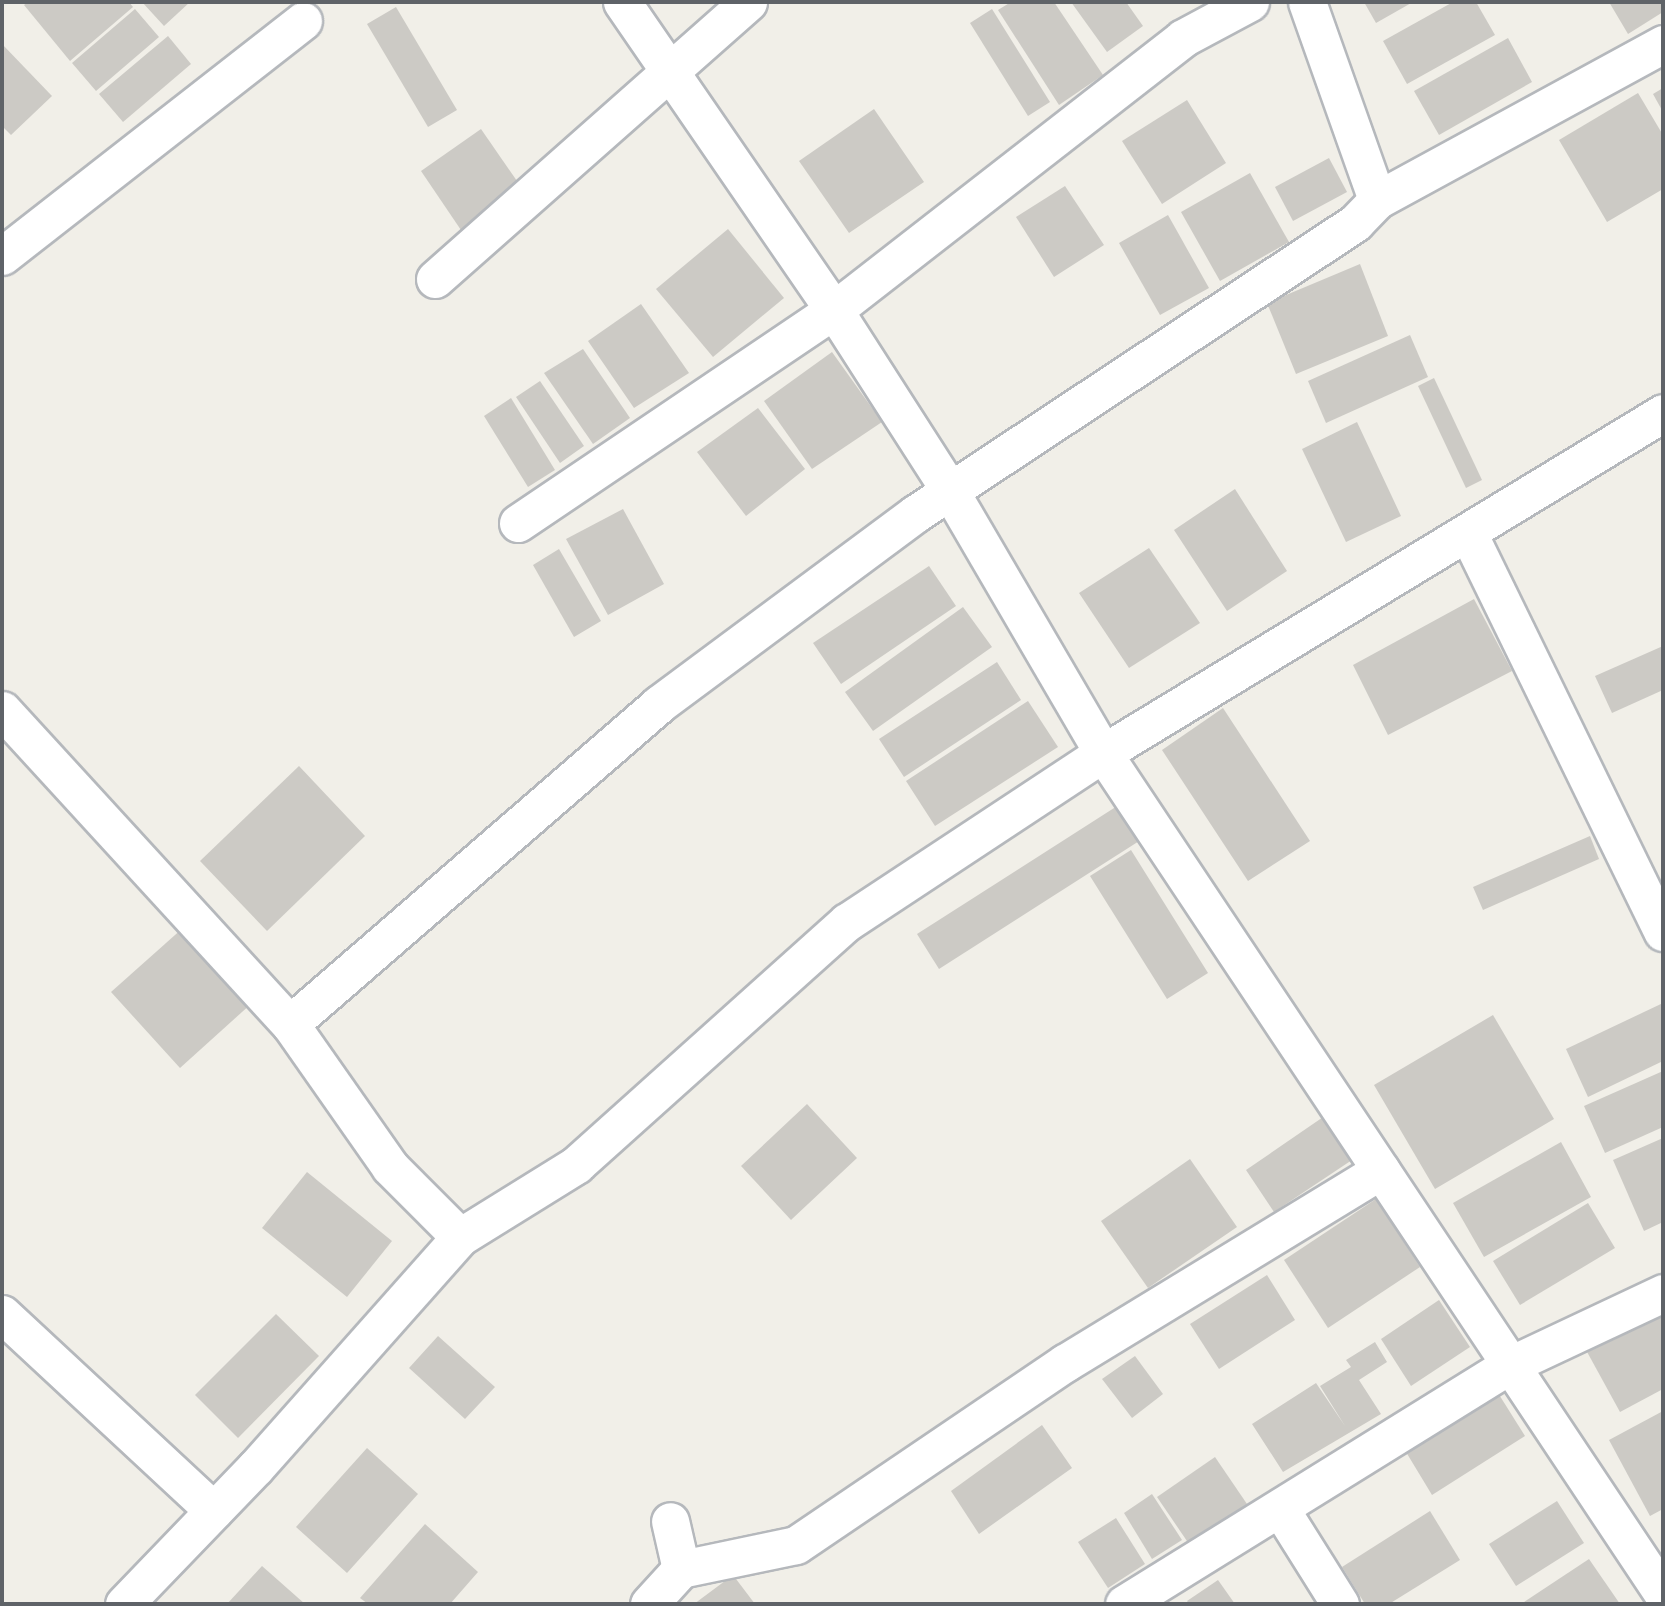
<!DOCTYPE html>
<html>
<head>
<meta charset="utf-8">
<style>
  body { margin:0 }
  #map { position:relative; width:1665px; height:1606px; overflow:hidden; background:#f1efe8; font-family:"PT Sans",sans-serif }
  div>[style] { position:absolute }
  .building>* { inset:0; background:#cccac5 }
  .roads { filter:drop-shadow(2px 0 #b5b8bc) drop-shadow(-2px 0 #b5b8bc) drop-shadow(0 2px #b5b8bc) drop-shadow(0 -2px #b5b8bc) }
  .street>* { height:37px; margin:-18.5px; padding:0 18.5px; transform-origin:18.5px; border-radius:18.5px; background:#fff }
  span { translate:-50% -50%; white-space:nowrap; text-align:center; line-height:1.15; -webkit-text-stroke:5px #fff; paint-order:stroke }
  .frame { position:absolute; inset:0; border:4px solid #5f6368; pointer-events:none }
</style>
</head>
<body>
<div id="map">
  <div class="building">
    <div style="clip-path:polygon(28px 2px,129px 2px,133px 7px,70px 61px,24px 5px)"></div>
    <div style="clip-path:polygon(142px 2px,190px 2px,164px 26px)"></div>
    <div style="clip-path:polygon(1011px 2px,1054px 2px,1103px 75px,1059px 105px,998px 10px)"></div>
    <div style="clip-path:polygon(1071px 2px,1126px 2px,1143px 26px,1107px 52px)"></div>
    <div style="clip-path:polygon(1364px 2px,1413px 2px,1376px 23px)"></div>
    <div style="clip-path:polygon(1453px 2px,1476px 2px,1495px 35px,1407px 84px,1383px 41px)"></div>
    <div style="clip-path:polygon(1609px 2px,1663px 2px,1663px 12px,1628px 34px)"></div>
    <div style="clip-path:polygon(396px 7px,457px 110px,428px 127px,367px 24px)"></div>
    <div style="clip-path:polygon(135px 9px,159px 37px,96px 91px,72px 63px)"></div>
    <div style="clip-path:polygon(992px 9px,1050px 102px,1028px 116px,970px 23px)"></div>
    <div style="clip-path:polygon(168px 36px,191px 64px,123px 122px,99px 94px)"></div>
    <div style="clip-path:polygon(1508px 38px,1532px 82px,1439px 135px,1414px 91px)"></div>
    <div style="clip-path:polygon(2px 44px,52px 96px,11px 135px,2px 126px)"></div>
    <div style="clip-path:polygon(1663px 88px,1663px 112px,1653px 94px)"></div>
    <div style="clip-path:polygon(1638px 93px,1663px 135px,1663px 189px,1607px 222px,1559px 140px)"></div>
    <div style="clip-path:polygon(1187px 100px,1226px 163px,1162px 204px,1122px 141px)"></div>
    <div style="clip-path:polygon(874px 109px,924px 182px,849px 233px,799px 161px)"></div>
    <div style="clip-path:polygon(481px 129px,526px 194px,465px 236px,421px 171px)"></div>
    <div style="clip-path:polygon(1329px 158px,1347px 192px,1293px 221px,1275px 187px)"></div>
    <div style="clip-path:polygon(1250px 173px,1289px 242px,1220px 281px,1181px 212px)"></div>
    <div style="clip-path:polygon(1065px 186px,1104px 245px,1054px 277px,1016px 217px)"></div>
    <div style="clip-path:polygon(1168px 215px,1209px 288px,1160px 315px,1119px 243px)"></div>
    <div style="clip-path:polygon(728px 229px,784px 298px,713px 357px,656px 289px)"></div>
    <div style="clip-path:polygon(1360px 264px,1388px 336px,1296px 374px,1267px 303px)"></div>
    <div style="clip-path:polygon(641px 304px,689px 373px,634px 408px,588px 341px)"></div>
    <div style="clip-path:polygon(1410px 335px,1428px 377px,1326px 423px,1308px 381px)"></div>
    <div style="clip-path:polygon(583px 349px,630px 418px,593px 444px,544px 373px)"></div>
    <div style="clip-path:polygon(832px 352px,882px 422px,812px 469px,764px 401px)"></div>
    <div style="clip-path:polygon(1434px 378px,1482px 480px,1466px 488px,1418px 386px)"></div>
    <div style="clip-path:polygon(540px 381px,584px 446px,560px 463px,516px 397px)"></div>
    <div style="clip-path:polygon(511px 398px,555px 470px,528px 487px,484px 416px)"></div>
    <div style="clip-path:polygon(758px 408px,805px 469px,746px 516px,697px 452px)"></div>
    <div style="clip-path:polygon(1357px 422px,1401px 516px,1346px 542px,1302px 449px)"></div>
    <div style="clip-path:polygon(1235px 489px,1287px 571px,1227px 611px,1174px 530px)"></div>
    <div style="clip-path:polygon(623px 509px,664px 584px,608px 615px,566px 539px)"></div>
    <div style="clip-path:polygon(1149px 548px,1200px 623px,1129px 668px,1079px 593px)"></div>
    <div style="clip-path:polygon(559px 549px,601px 621px,574px 637px,533px 565px)"></div>
    <div style="clip-path:polygon(929px 566px,956px 606px,841px 684px,813px 643px)"></div>
    <div style="clip-path:polygon(1474px 599px,1512px 671px,1388px 735px,1353px 665px)"></div>
    <div style="clip-path:polygon(963px 607px,992px 647px,873px 731px,845px 692px)"></div>
    <div style="clip-path:polygon(1663px 646px,1663px 690px,1612px 713px,1595px 676px)"></div>
    <div style="clip-path:polygon(997px 662px,1021px 700px,904px 777px,879px 739px)"></div>
    <div style="clip-path:polygon(1028px 701px,1058px 747px,935px 826px,906px 781px)"></div>
    <div style="clip-path:polygon(1223px 708px,1310px 841px,1248px 881px,1162px 750px)"></div>
    <div style="clip-path:polygon(299px 766px,365px 836px,267px 931px,200px 861px)"></div>
    <div style="clip-path:polygon(1125px 801px,1147px 836px,939px 969px,917px 934px)"></div>
    <div style="clip-path:polygon(1590px 836px,1599px 859px,1483px 910px,1473px 887px)"></div>
    <div style="clip-path:polygon(1131px 850px,1208px 973px,1167px 999px,1090px 876px)"></div>
    <div style="clip-path:polygon(184px 927px,252px 1003px,180px 1068px,111px 992px)"></div>
    <div style="clip-path:polygon(1663px 1003px,1663px 1061px,1588px 1097px,1566px 1049px)"></div>
    <div style="clip-path:polygon(1493px 1015px,1554px 1119px,1435px 1189px,1374px 1085px)"></div>
    <div style="clip-path:polygon(1663px 1071px,1663px 1127px,1605px 1153px,1584px 1106px)"></div>
    <div style="clip-path:polygon(807px 1104px,857px 1158px,791px 1220px,741px 1166px)"></div>
    <div style="clip-path:polygon(1329px 1113px,1358px 1156px,1274px 1212px,1246px 1170px)"></div>
    <div style="clip-path:polygon(1663px 1138px,1663px 1222px,1644px 1231px,1613px 1160px)"></div>
    <div style="clip-path:polygon(1561px 1142px,1591px 1197px,1484px 1257px,1453px 1203px)"></div>
    <div style="clip-path:polygon(1190px 1159px,1237px 1227px,1148px 1288px,1101px 1221px)"></div>
    <div style="clip-path:polygon(307px 1172px,392px 1241px,347px 1297px,262px 1228px)"></div>
    <div style="clip-path:polygon(1376px 1199px,1420px 1267px,1328px 1328px,1284px 1260px)"></div>
    <div style="clip-path:polygon(1588px 1203px,1615px 1248px,1520px 1305px,1493px 1261px)"></div>
    <div style="clip-path:polygon(1267px 1275px,1295px 1320px,1219px 1369px,1190px 1324px)"></div>
    <div style="clip-path:polygon(1439px 1300px,1470px 1347px,1411px 1386px,1381px 1339px)"></div>
    <div style="clip-path:polygon(1663px 1309px,1663px 1389px,1620px 1412px,1586px 1350px)"></div>
    <div style="clip-path:polygon(276px 1314px,319px 1356px,238px 1438px,195px 1395px)"></div>
    <div style="clip-path:polygon(438px 1336px,495px 1387px,465px 1419px,409px 1368px)"></div>
    <div style="clip-path:polygon(1375px 1342px,1387px 1362px,1359px 1380px,1381px 1414px,1283px 1472px,1252px 1424px,1316px 1383px,1345px 1426px,1320px 1386px,1351px 1367px,1346px 1360px)"></div>
    <div style="clip-path:polygon(1135px 1356px,1163px 1394px,1132px 1418px,1102px 1379px)"></div>
    <div style="clip-path:polygon(1498px 1393px,1525px 1436px,1432px 1495px,1406px 1452px)"></div>
    <div style="clip-path:polygon(1663px 1411px,1663px 1509px,1650px 1516px,1609px 1440px)"></div>
    <div style="clip-path:polygon(1042px 1425px,1072px 1468px,979px 1534px,951px 1491px)"></div>
    <div style="clip-path:polygon(367px 1448px,418px 1494px,347px 1573px,296px 1527px)"></div>
    <div style="clip-path:polygon(1215px 1457px,1247px 1504px,1189px 1544px,1157px 1497px)"></div>
    <div style="clip-path:polygon(1152px 1494px,1182px 1540px,1152px 1559px,1124px 1513px)"></div>
    <div style="clip-path:polygon(1557px 1501px,1584px 1543px,1516px 1586px,1489px 1544px)"></div>
    <div style="clip-path:polygon(1430px 1511px,1460px 1560px,1389px 1604px,1365px 1604px,1342px 1567px)"></div>
    <div style="clip-path:polygon(1116px 1518px,1145px 1564px,1108px 1588px,1078px 1542px)"></div>
    <div style="clip-path:polygon(425px 1524px,478px 1572px,450px 1604px,368px 1604px,360px 1598px)"></div>
    <div style="clip-path:polygon(1589px 1559px,1620px 1604px,1521px 1604px)"></div>
    <div style="clip-path:polygon(262px 1566px,305px 1604px,227px 1604px)"></div>
    <div style="clip-path:polygon(733px 1575px,755px 1604px,694px 1604px)"></div>
    <div style="clip-path:polygon(1218px 1580px,1235px 1604px,1189px 1604px,1187px 1601px)"></div>
  </div>
  <div class="roads">
    <div class="street">
      <div style="left:622px;top:2px;width:374px;rotate:55.5deg"></div>
      <div style="left:834px;top:310px;width:215px;rotate:57.3deg"></div>
      <div style="left:950px;top:491px;width:303px;rotate:59.7deg"></div>
      <div style="left:1103px;top:753px;width:1010px;rotate:56.34deg"></div>
      <div style="left:1307px;top:2px;width:210px;rotate:70.5deg"></div>
      <div style="left:2px;top:256px;width:382px;rotate:-38deg"></div>
      <div style="left:435px;top:279px;width:418px;rotate:-41.5deg"></div>
      <div style="left:518px;top:523px;width:381px;rotate:-34deg"></div>
      <div style="left:834px;top:310px;width:442px;rotate:-37.9deg"></div>
      <div style="left:1183px;top:38px;width:76px;rotate:-28.2deg"></div>
      <div style="left:1468px;top:533px;width:444px;rotate:64deg"></div>
      <div style="left:2px;top:710px;width:426px;rotate:47.5deg"></div>
      <div style="left:290px;top:1024px;width:174px;rotate:55deg"></div>
      <div style="left:390px;top:1167px;width:99px;rotate:45deg"></div>
      <div style="left:290px;top:1024px;width:488px;rotate:-40.9deg"></div>
      <div style="left:659px;top:704px;width:319px;rotate:-36.6deg"></div>
      <div style="left:915px;top:514px;width:528px;rotate:-33.48deg"></div>
      <div style="left:1355px;top:223px;width:32px;rotate:-46deg"></div>
      <div style="left:1377px;top:200px;width:326px;rotate:-28.6deg"></div>
      <div style="left:2px;top:1314px;width:289px;rotate:42.9deg"></div>
      <div style="left:1281px;top:1510px;width:111px;rotate:57.9deg"></div>
      <div style="left:681px;top:1569px;width:117px;rotate:-11.8deg"></div>
      <div style="left:796px;top:1545px;width:325px;rotate:-34.1deg"></div>
      <div style="left:1065px;top:1363px;width:370px;rotate:-31.4deg"></div>
      <div style="left:124px;top:1604px;width:190px;rotate:-46.1deg"></div>
      <div style="left:256px;top:1467px;width:307px;rotate:-48.4deg"></div>
      <div style="left:460px;top:1237px;width:137px;rotate:-31.8deg"></div>
      <div style="left:576px;top:1165px;width:364px;rotate:-41.9deg"></div>
      <div style="left:847px;top:922px;width:307px;rotate:-33.4deg"></div>
      <div style="left:1103px;top:753px;width:655px;rotate:-31.26deg"></div>
      <div style="left:649px;top:1604px;width:47px;rotate:-47.6deg"></div>
      <div style="left:681px;top:1569px;width:49px;rotate:-102.9deg"></div>
      <div style="left:1124px;top:1604px;width:454px;rotate:-31.8deg"></div>
      <div style="left:1510px;top:1365px;width:169px;rotate:-25.2deg"></div>
    </div>
  </div>
  <div class="frame"></div>
</div>
</body>
</html>
